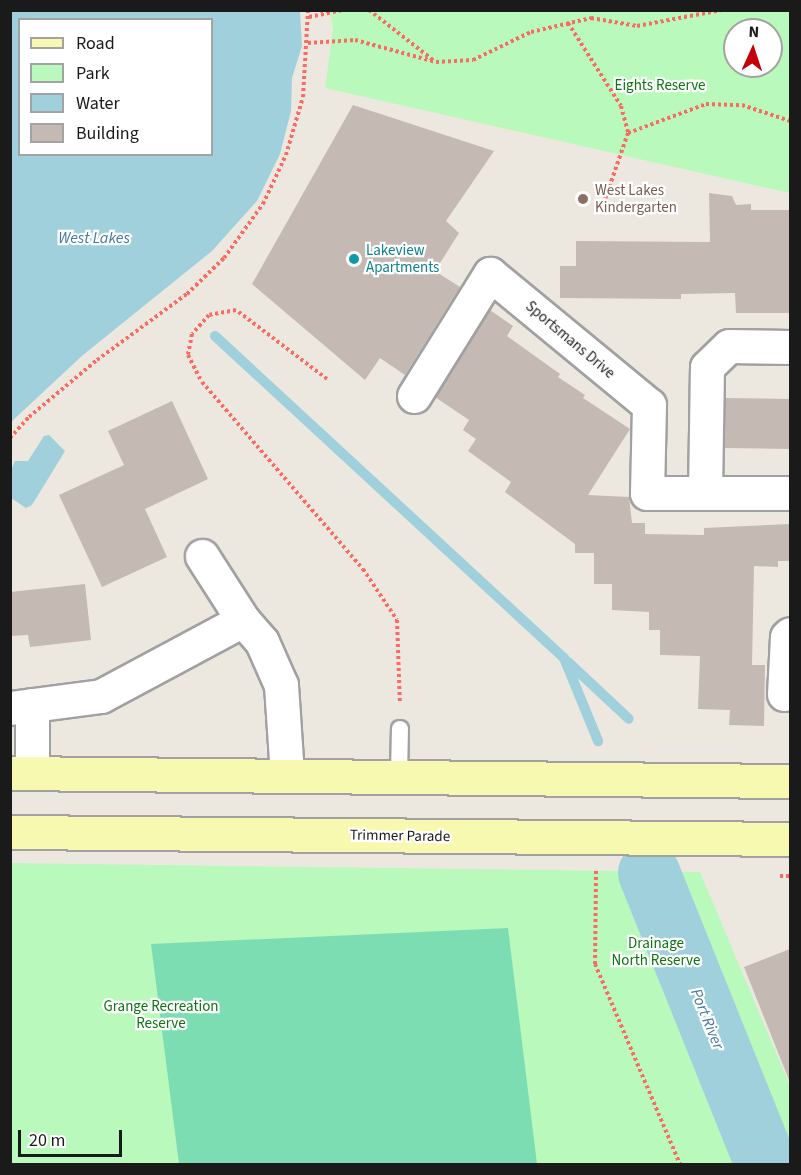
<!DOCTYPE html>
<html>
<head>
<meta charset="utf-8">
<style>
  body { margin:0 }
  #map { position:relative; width:801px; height:1175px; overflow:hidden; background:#ece8e0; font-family:"Source Sans 3",sans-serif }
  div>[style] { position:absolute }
  .park>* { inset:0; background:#baf9bc }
  .pitch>* { inset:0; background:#7cddb3 }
  .water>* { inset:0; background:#9fd0db }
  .stream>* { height:10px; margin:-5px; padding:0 5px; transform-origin:5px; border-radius:5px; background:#9fd0db }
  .river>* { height:62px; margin:-31px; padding:0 31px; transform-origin:31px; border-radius:31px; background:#9fd0db }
  .building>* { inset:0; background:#c4b9b3 }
  .path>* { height:4px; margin-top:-2px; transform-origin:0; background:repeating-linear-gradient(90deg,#f96c64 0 3px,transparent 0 6px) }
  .roads { filter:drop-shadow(2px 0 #a1a1a1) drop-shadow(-2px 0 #a1a1a1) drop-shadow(0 2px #a1a1a1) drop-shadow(0 -2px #a1a1a1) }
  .service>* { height:16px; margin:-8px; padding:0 8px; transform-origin:8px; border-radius:8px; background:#fff }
  .minor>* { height:33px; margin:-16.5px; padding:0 16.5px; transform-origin:16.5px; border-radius:16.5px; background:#fff }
  .secondary>* { height:33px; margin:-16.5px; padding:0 16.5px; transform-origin:16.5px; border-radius:16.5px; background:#f8f9b1 }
  .dots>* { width:16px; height:16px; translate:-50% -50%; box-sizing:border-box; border:3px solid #fff; border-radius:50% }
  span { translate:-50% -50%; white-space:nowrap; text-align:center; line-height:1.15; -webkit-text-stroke:4.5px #fff; paint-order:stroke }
  .park-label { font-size:15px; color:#0b760f }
  .education-label { font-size:15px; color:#785e54 }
  .left { translate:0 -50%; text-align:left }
  .culture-label { font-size:15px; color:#0d838f }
  .street-label { font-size:15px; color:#1a1a1a }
  .water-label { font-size:16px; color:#4578a1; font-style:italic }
  .frame { position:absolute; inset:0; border:12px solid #1a1a1a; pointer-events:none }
  .legend { position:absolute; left:18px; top:18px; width:195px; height:138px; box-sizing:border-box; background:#fff; border:2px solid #a3a3a3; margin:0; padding:8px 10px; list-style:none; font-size:18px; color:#1a1a1a }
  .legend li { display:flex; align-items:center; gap:12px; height:30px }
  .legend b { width:30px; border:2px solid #a3a3a3 }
  .north { position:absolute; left:723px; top:18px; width:60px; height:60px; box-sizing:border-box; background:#fff; border:2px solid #a3a3a3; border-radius:50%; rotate:3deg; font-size:16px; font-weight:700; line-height:24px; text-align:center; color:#1a1a1a }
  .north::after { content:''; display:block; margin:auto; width:21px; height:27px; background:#c40009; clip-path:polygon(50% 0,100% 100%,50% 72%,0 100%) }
  .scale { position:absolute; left:18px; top:1130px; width:104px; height:27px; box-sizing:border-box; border:3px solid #1a1a1a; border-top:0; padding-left:8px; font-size:18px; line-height:21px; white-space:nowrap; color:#1a1a1a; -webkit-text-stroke:4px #fff; paint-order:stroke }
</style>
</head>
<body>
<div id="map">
  <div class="park">
    <div style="clip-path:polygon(evenodd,330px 11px,790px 11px,790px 193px,325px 88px,333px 30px,330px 11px,735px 30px,771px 30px,771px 66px,735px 66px,735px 30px)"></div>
    <div style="clip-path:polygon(11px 863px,700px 872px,790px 1086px,790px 1164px,11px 1164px)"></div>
  </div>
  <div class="pitch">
    <div style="clip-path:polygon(508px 928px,537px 1164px,179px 1164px,151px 944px)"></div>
  </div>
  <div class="water">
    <div style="clip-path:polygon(evenodd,11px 10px,300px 11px,302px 46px,292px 78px,291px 111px,280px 154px,257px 201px,212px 251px,83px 355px,11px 422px,11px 10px,20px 20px,212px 20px,212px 154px,20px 154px,20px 20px)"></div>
    <div style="clip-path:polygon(49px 435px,65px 451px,32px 505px,26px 508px,11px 498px,11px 470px,15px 461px,28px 461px,44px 436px)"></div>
  </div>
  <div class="stream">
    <div style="left:215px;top:336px;width:475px;rotate:42.7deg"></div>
    <div style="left:564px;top:658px;width:90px;rotate:67.7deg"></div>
    <div style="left:568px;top:662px;width:83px;rotate:43.1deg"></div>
  </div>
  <div class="river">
    <div style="left:649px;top:873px;width:314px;rotate:68.1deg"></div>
  </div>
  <div class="building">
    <div style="clip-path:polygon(353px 105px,494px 151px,446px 221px,459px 233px,435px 271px,460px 287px,405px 375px,380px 358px,365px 380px,252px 284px)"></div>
    <div style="clip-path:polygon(709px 193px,732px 196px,736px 205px,751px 204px,751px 210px,790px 210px,790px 313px,736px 313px,735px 293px,681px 294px,681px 299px,560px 298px,560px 266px,576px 266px,576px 241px,710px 242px)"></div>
    <div style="clip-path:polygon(490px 310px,513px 326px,507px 336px,560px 374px,558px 377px,585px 395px,583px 398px,630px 429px,588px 495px,629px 497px,632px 523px,645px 523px,645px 534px,704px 535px,704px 528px,790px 524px,790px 561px,778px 561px,778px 567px,754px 566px,752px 665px,765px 665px,764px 726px,729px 725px,730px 710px,698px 709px,700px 656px,660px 655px,660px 630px,649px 630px,649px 612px,612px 610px,612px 584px,594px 584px,594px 553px,575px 553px,575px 544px,505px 492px,511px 482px,468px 451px,476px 439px,463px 430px,469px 420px,435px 397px)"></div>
    <div style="clip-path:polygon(725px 398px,790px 399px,790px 449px,724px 448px)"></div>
    <div style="clip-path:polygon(172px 401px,208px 479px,145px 509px,167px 557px,102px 587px,59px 495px,124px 465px,108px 431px)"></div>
    <div style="clip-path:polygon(85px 584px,91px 640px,30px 647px,28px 635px,10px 636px,10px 592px)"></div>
    <div style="clip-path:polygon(790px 949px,790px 1080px,789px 1080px,744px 967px)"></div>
  </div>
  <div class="path">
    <div style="left:369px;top:10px;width:81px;rotate:38deg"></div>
    <div style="left:309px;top:17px;width:34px;rotate:-12deg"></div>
    <div style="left:568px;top:23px;width:98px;rotate:57.4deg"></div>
    <div style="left:621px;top:106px;width:28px;rotate:75deg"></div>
    <div style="left:628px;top:133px;width:83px;rotate:109.1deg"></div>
    <div style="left:308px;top:43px;width:47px;rotate:-3.7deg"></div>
    <div style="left:355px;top:40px;width:84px;rotate:15.2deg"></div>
    <div style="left:436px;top:62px;width:37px;rotate:-3deg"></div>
    <div style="left:473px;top:60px;width:64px;rotate:-25.8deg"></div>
    <div style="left:531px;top:32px;width:62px;rotate:-13.1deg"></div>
    <div style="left:591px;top:18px;width:47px;rotate:9.9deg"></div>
    <div style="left:637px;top:26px;width:86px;rotate:-10.7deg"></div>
    <div style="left:628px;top:133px;width:83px;rotate:-20.4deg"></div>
    <div style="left:706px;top:104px;width:36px;rotate:2deg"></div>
    <div style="left:742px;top:105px;width:51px;rotate:18.4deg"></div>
    <div style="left:327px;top:379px;width:114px;rotate:-142.8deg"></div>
    <div style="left:236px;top:310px;width:27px;rotate:170deg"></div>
    <div style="left:209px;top:315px;width:25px;rotate:132deg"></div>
    <div style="left:192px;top:334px;width:21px;rotate:101deg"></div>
    <div style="left:188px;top:355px;width:30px;rotate:63deg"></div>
    <div style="left:202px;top:382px;width:247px;rotate:49.3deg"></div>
    <div style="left:363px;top:569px;width:61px;rotate:56.3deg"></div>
    <div style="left:397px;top:620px;width:84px;rotate:88deg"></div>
    <div style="left:10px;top:438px;width:28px;rotate:-48deg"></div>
    <div style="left:29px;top:417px;width:89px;rotate:-40deg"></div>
    <div style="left:97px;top:360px;width:112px;rotate:-36.3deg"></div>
    <div style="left:187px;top:294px;width:52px;rotate:-44.2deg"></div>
    <div style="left:224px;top:258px;width:67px;rotate:-54.2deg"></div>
    <div style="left:263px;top:204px;width:54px;rotate:-64.9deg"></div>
    <div style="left:286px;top:155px;width:60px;rotate:-73.7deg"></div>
    <div style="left:303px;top:97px;width:87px;rotate:-86.7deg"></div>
    <div style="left:596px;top:871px;width:93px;rotate:90.6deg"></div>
    <div style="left:595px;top:964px;width:217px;rotate:67deg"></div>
    <div style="left:780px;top:876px;width:10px"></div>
  </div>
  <div class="roads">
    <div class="service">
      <div style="left:399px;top:775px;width:46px;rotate:-88.8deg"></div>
    </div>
    <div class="minor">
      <div style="left:414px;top:396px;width:144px;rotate:-58.1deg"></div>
      <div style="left:490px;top:274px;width:206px;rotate:39.5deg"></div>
      <div style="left:649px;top:405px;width:88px;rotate:91.3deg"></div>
      <div style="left:647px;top:493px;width:143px"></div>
      <div style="left:705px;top:493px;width:126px;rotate:-89.1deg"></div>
      <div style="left:707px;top:367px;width:30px;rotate:-44deg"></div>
      <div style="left:729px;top:346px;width:61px;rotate:0.9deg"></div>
      <div style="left:202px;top:556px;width:76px;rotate:57.4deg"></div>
      <div style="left:784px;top:694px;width:57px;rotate:-87deg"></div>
      <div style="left:787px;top:637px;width:4px;rotate:-45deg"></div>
      <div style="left:32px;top:705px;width:68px;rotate:90deg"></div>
      <div style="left:10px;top:708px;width:92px;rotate:-7.5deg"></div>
      <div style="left:101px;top:696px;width:161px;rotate:-28.2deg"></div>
      <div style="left:243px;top:620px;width:29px;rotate:49deg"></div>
      <div style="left:262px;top:642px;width:47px;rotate:66.2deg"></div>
      <div style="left:281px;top:685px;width:91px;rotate:86.2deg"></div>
    </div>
    <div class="secondary">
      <div style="left:10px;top:773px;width:780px;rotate:0.59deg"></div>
      <div style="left:10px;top:832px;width:780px;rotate:0.51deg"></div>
    </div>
  </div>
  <div class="dots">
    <div style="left:583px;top:199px;background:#8d6e63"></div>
    <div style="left:354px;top:259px;background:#0f9aa8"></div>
  </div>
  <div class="park-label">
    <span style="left:660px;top:86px">Eights Reserve</span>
    <span style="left:656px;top:952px">Drainage<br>North Reserve</span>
    <span style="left:161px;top:1015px">Grange Recreation<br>Reserve</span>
  </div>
  <div class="education-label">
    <span class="left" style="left:595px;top:199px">West Lakes<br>Kindergarten</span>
  </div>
  <div class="culture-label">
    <span class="left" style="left:366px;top:259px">Lakeview<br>Apartments</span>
  </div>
  <div class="street-label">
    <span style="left:570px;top:340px;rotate:40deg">Sportsmans Drive</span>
    <span style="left:400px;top:836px;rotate:1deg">Trimmer Parade</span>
  </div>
  <div class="water-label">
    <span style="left:94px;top:238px">West Lakes</span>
    <span style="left:707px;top:1019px;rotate:68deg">Port River</span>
  </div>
  <div class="frame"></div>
  <ul class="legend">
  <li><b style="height:8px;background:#f8f9b1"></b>Road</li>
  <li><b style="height:16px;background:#baf9bc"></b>Park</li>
  <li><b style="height:16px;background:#9fd0db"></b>Water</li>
  <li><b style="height:16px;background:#c4b9b3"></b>Building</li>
  </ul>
  <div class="north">N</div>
  <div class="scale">20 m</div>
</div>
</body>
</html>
